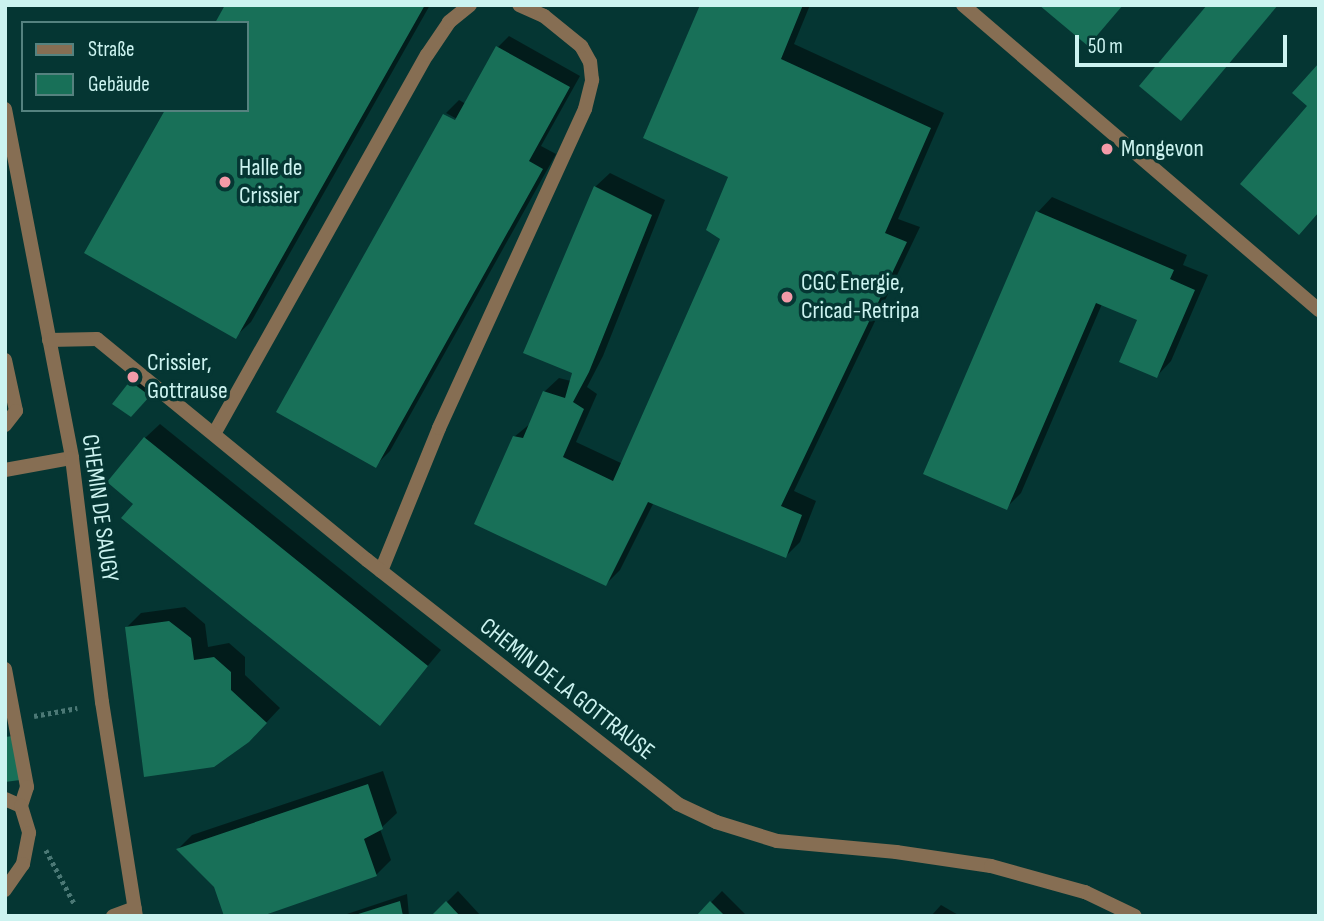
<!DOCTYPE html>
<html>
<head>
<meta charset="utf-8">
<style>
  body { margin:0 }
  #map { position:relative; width:1324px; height:921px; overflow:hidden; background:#053633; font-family:"Sofia Sans Condensed",sans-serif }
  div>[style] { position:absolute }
  .shadow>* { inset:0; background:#0007 }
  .building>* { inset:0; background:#187058 }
  .path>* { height:4.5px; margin-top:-2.25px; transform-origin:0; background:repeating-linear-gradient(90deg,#4b7875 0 3.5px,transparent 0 7px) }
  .service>* { height:14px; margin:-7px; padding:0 7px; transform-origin:7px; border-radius:7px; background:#866e53 }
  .minor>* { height:14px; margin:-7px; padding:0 7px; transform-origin:7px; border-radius:7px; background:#866e53 }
  .dots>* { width:19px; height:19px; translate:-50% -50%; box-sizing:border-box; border:4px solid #053633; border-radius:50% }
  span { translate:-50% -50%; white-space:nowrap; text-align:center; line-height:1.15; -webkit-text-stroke:7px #053633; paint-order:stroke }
  .poi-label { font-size:24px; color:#ccf3f0 }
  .left { translate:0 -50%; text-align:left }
  .street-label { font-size:24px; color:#ccf3f0 }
  .frame { position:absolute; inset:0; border:7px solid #ccf3f0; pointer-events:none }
  .legend { position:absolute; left:21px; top:21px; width:228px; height:91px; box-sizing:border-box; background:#053633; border:2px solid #55827f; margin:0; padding:9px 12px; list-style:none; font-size:21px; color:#ccf3f0 }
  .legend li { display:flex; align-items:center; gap:14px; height:35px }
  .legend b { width:35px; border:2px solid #55827f }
  .scale { position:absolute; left:1075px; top:35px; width:212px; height:32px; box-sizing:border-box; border:4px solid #ccf3f0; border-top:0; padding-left:9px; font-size:21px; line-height:24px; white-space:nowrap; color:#ccf3f0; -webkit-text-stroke:5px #053633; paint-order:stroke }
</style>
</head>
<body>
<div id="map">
  <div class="shadow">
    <div style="clip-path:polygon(227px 5px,430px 5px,251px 322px,236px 336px,247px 110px,247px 23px)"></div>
    <div style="clip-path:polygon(702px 5px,810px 5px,794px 44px,944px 113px,898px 219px,920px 227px,794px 491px,816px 501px,800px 542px,786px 556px,654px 502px,620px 570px,606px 584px,514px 437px,531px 423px,544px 392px,559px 378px,571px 381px,595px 187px,610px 173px,665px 200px,603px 356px,587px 387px,597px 394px,576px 442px,623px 464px,722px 238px,731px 176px)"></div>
    <div style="clip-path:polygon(509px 36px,580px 76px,541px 146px,556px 154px,390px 451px,375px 466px,457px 123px,457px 119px,446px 113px,459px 100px,466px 104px,498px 47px)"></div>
    <div style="clip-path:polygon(1052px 197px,1187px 255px,1183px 265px,1208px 275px,1171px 361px,1157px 376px,1139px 319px,1102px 304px,1021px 493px,1006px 508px,1038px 212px)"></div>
    <div style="clip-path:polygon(135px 379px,152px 392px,131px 414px,131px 383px)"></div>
    <div style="clip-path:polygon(160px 424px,441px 650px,380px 723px,135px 503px,145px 438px)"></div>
    <div style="clip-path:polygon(185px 607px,205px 624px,208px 647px,229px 643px,245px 657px,245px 675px,280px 708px,264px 725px,127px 627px,141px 613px)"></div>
    <div style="clip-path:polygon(383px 771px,397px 813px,380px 829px,391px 860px,376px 875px,216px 886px,178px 849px,192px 835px)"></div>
    <div style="clip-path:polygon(458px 891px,481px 916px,433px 916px)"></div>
    <div style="clip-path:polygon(722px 891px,747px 916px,698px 916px)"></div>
    <div style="clip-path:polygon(407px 894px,409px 916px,341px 916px)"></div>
    <div style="clip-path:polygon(941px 905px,960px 916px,931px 916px)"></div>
  </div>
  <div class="building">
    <div style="clip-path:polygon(225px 5px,425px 5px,236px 339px,84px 253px,165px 110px,247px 110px,247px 23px,215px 23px)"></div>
    <div style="clip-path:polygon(700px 5px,803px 5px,781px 59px,931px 128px,885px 233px,907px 242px,781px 506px,802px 515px,786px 558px,648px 502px,606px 586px,474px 524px,513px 436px,523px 438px,543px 391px,565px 398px,572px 373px,523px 353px,594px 186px,652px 215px,589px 372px,573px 402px,584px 409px,563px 457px,613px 481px,720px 239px,706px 230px,728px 177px,643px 138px)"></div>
    <div style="clip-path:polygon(1039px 5px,1123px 5px,1088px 46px)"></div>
    <div style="clip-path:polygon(1207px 5px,1278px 5px,1181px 121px,1139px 86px)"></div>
    <div style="clip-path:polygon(496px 46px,570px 87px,529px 161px,543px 169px,376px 468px,276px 412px,443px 114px,455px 120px)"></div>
    <div style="clip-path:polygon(1319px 63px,1319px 212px,1299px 235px,1240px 184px,1307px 106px,1292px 93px)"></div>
    <div style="clip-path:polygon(1036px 211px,1174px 270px,1170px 279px,1195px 290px,1157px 378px,1119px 362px,1137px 320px,1096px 303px,1007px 510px,923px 474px)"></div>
    <div style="clip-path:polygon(130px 381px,150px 396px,131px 417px,112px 404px)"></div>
    <div style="clip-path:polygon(144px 437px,428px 666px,380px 726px,121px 518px,133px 504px,107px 482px)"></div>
    <div style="clip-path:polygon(169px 621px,191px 638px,194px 660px,214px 657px,231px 672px,231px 690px,267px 723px,249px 742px,214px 767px,144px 777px,125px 627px)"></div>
    <div style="clip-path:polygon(13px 736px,20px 780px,5px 782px,5px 737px)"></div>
    <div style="clip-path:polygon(368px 784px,383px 829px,364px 839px,377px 876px,262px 916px,224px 916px,214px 887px,176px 849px)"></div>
    <div style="clip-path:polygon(400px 901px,403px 916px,355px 916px,355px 915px)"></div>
    <div style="clip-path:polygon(446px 901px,460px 916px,431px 916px)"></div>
    <div style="clip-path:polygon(710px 901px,725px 916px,696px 916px)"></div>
  </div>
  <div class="path">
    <div style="left:34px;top:716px;width:44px;rotate:-10.5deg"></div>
    <div style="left:46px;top:850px;width:60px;rotate:62.2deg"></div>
  </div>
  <div class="service">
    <div style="left:5px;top:360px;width:52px;rotate:77.8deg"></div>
    <div style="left:16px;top:411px;width:18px;rotate:128deg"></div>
    <div style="left:214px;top:434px;width:435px;rotate:-60.7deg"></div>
    <div style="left:427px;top:55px;width:40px;rotate:-56deg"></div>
    <div style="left:449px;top:22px;width:27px;rotate:-39deg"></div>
    <div style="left:5px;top:470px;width:68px;rotate:-10.2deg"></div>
    <div style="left:381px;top:571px;width:154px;rotate:-67.9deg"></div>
    <div style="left:439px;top:428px;width:351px;rotate:-65.4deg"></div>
    <div style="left:585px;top:109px;width:30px;rotate:-76deg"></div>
    <div style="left:592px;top:80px;width:18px;rotate:-96deg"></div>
    <div style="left:590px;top:62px;width:18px;rotate:-119deg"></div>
    <div style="left:581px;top:46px;width:48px;rotate:-141deg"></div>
    <div style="left:544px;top:16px;width:27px;rotate:-156deg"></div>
    <div style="left:5px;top:669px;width:120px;rotate:79.4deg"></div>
    <div style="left:27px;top:787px;width:20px;rotate:108deg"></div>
    <div style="left:5px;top:799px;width:17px;rotate:24deg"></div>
    <div style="left:21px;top:806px;width:28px;rotate:73deg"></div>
    <div style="left:29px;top:833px;width:32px;rotate:101deg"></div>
    <div style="left:23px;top:864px;width:32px;rotate:125deg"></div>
    <div style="left:113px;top:916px;width:23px;rotate:-20deg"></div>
  </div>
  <div class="minor">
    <div style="left:963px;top:5px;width:469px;rotate:40.6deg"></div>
    <div style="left:5px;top:109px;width:355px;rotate:79.1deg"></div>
    <div style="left:72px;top:458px;width:246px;rotate:83deg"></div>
    <div style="left:102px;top:702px;width:217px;rotate:81deg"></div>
    <div style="left:49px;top:340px;width:48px;rotate:-1.2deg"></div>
    <div style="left:97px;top:339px;width:349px;rotate:39.3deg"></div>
    <div style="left:367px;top:560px;width:395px;rotate:38.1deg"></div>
    <div style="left:678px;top:804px;width:42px;rotate:25.3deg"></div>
    <div style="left:716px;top:822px;width:64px;rotate:17.3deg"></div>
    <div style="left:777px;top:841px;width:120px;rotate:5.3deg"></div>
    <div style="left:896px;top:852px;width:96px;rotate:8.4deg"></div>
    <div style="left:991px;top:866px;width:98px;rotate:15.5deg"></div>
    <div style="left:1085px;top:892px;width:55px;rotate:25.6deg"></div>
  </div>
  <div class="dots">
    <div style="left:1107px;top:149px;background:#f39aa8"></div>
    <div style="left:225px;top:182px;background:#f39aa8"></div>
    <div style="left:787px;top:297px;background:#f39aa8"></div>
    <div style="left:133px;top:377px;background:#f39aa8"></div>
  </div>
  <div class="poi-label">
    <span class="left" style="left:1121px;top:149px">Mongevon</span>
    <span class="left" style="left:239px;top:182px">Halle de<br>Crissier</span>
    <span class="left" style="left:801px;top:297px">CGC Energie,<br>Cricad-Retripa</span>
    <span class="left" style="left:147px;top:377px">Crissier,<br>Gottrause</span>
  </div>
  <div class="street-label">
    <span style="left:100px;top:508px;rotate:82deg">CHEMIN DE SAUGY</span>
    <span style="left:567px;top:689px;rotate:38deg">CHEMIN DE LA GOTTRAUSE</span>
  </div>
  <div class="frame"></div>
  <ul class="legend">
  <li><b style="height:9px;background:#866e53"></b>Straße</li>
  <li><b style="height:19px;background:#187058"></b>Gebäude</li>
  </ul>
  <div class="scale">50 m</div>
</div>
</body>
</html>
